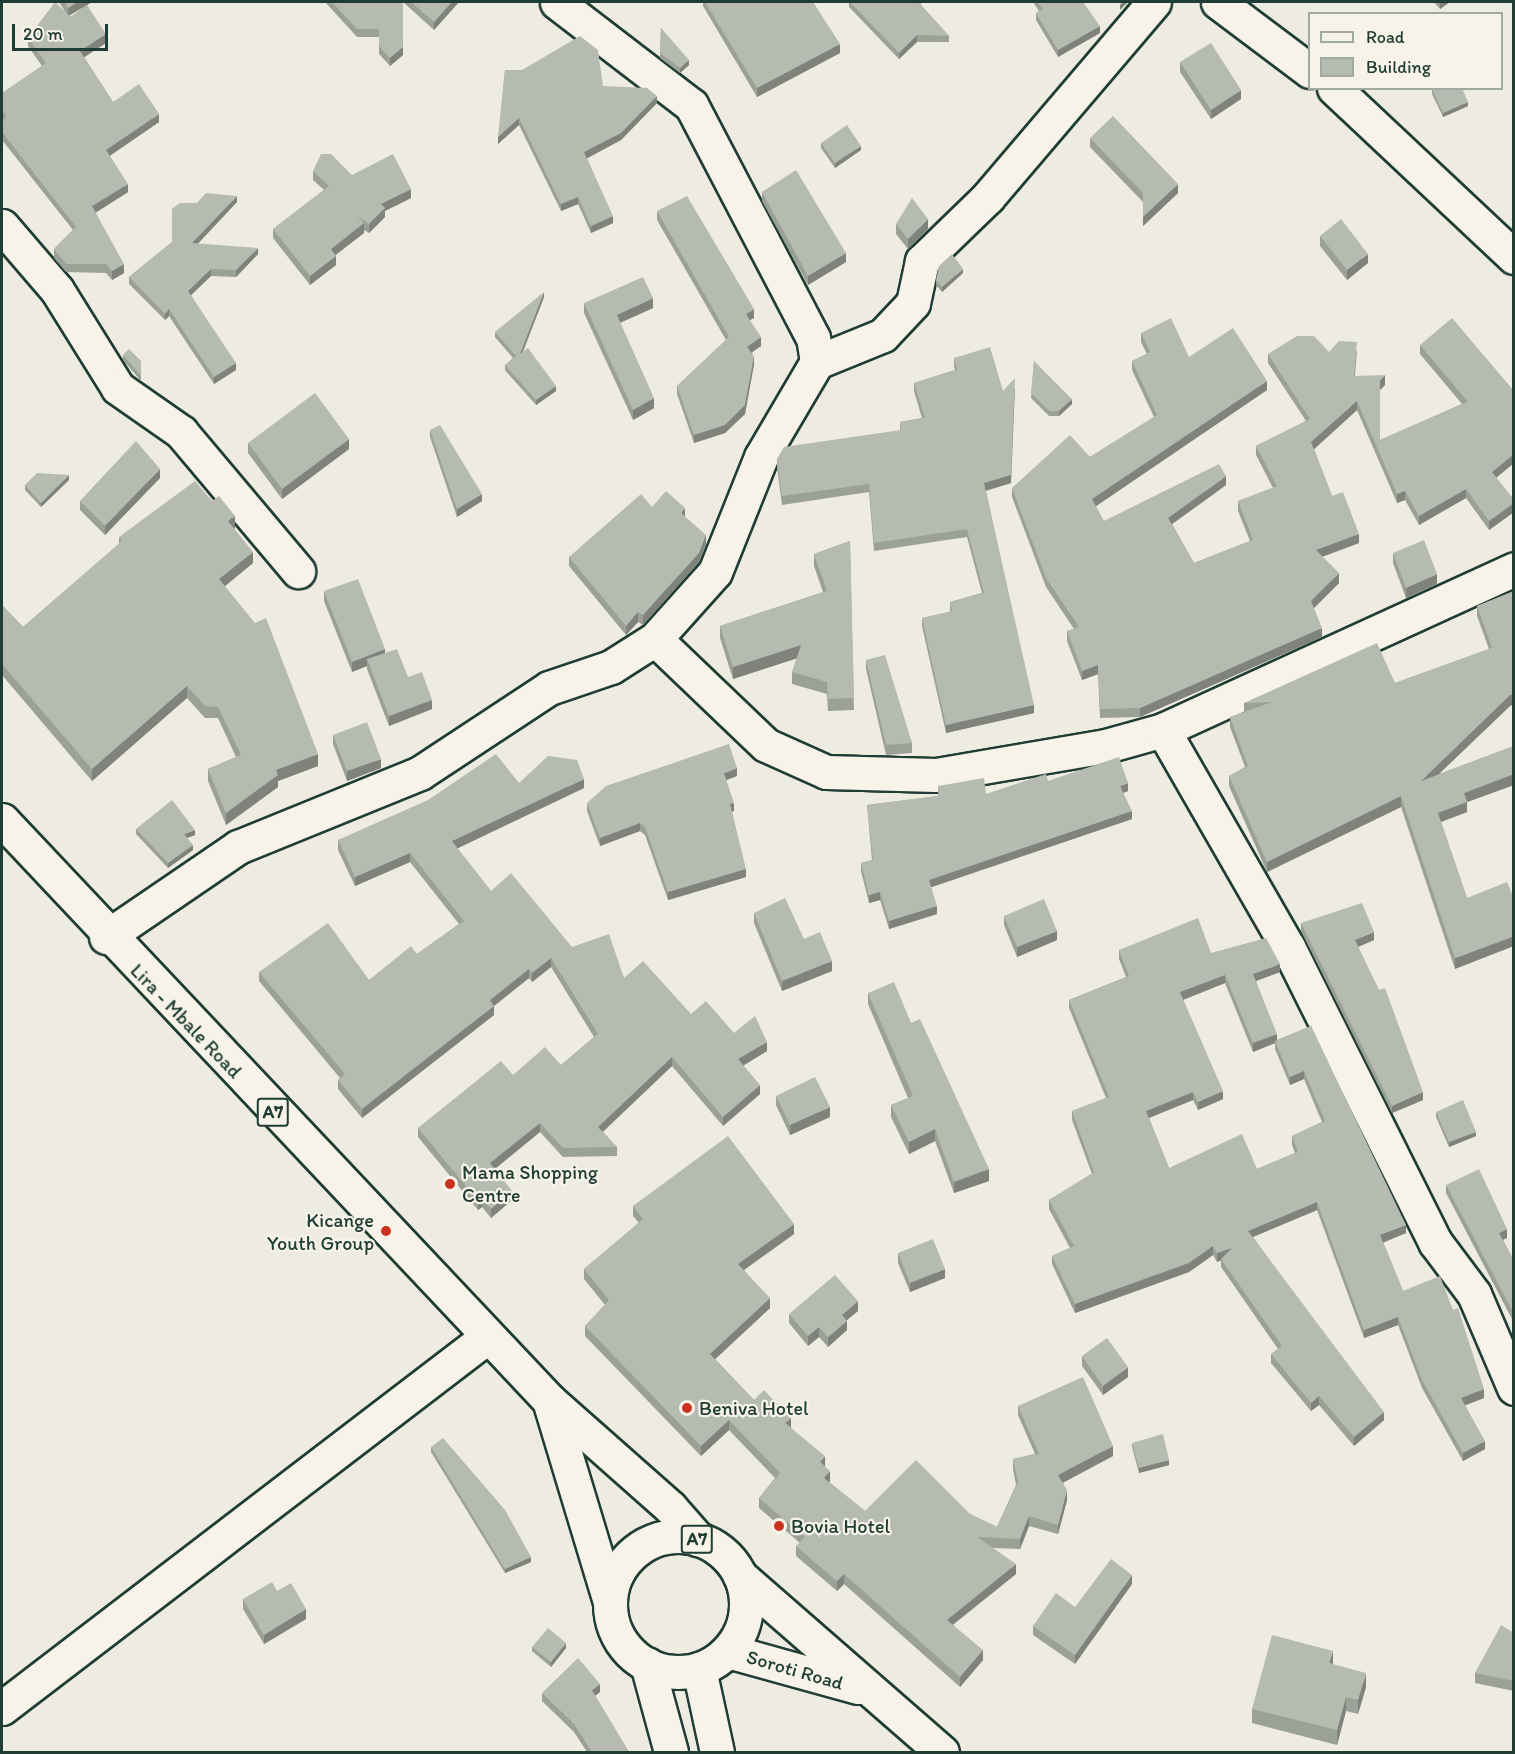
<!DOCTYPE html>
<html>
<head>
<meta charset="utf-8">
<style>
  body { margin:0 }
  #map { position:relative; width:1515px; height:1754px; overflow:hidden; background:#eeece1; font-family:Itim,sans-serif }
  div>[style] { position:absolute }
  .roads { filter:drop-shadow(2px 0 #1f3d34) drop-shadow(-2px 0 #1f3d34) drop-shadow(0 2px #1f3d34) drop-shadow(0 -2px #1f3d34) }
  .minor>* { height:33px; margin:-16.5px; padding:0 16.5px; transform-origin:16.5px; border-radius:16.5px; background:#f7f3e8 }
  .major>* { height:33px; margin:-16.5px; padding:0 16.5px; transform-origin:16.5px; border-radius:16.5px; background:#f7f3e8 }
  .major>.ring { margin:-16.5px; padding:0; box-sizing:content-box; background:none; border:33px solid #f7f3e8; border-radius:50% }
  .wall>* { inset:0; background:#9ca197 }
  .shaded-wall>* { inset:0; background:#7f837b }
  .building>* { inset:0; background:#b5bbb0 }
  .dots>* { width:16px; height:16px; translate:-50% -50%; box-sizing:border-box; border:3px solid #f7f3e8; border-radius:50% }
  span { translate:-50% -50%; white-space:nowrap; text-align:center; line-height:1.15; -webkit-text-stroke:4.5px #f7f3e8; paint-order:stroke }
  .shield-label span { padding:2px 4px; background:#f7f3e8; border:2px solid; border-radius:4px; -webkit-text-stroke-width:0 }
  .shield-label { font-size:18px; color:#1f3d34; font-weight:700 }
  .street-label { font-size:20px; color:#1f3d34 }
  .poi-label { font-size:20px; color:#1f3d34 }
  .left { translate:0 -50%; text-align:left }
  .right { translate:-100% -50%; text-align:right }
  .frame { position:absolute; inset:0; border:3px solid #1f3d34; pointer-events:none }
  .legend { position:absolute; left:1308px; top:12px; width:195px; height:78px; box-sizing:border-box; background:#f7f3e8; border:2px solid #a1aaa0; margin:0; padding:8px 10px; list-style:none; font-size:18px; color:#1f3d34 }
  .legend li { display:flex; align-items:center; gap:12px; height:30px }
  .legend b { width:30px; border:2px solid #a1aaa0 }
  .scale { position:absolute; left:12px; top:24px; width:96px; height:27px; box-sizing:border-box; border:3px solid #1f3d34; border-top:0; padding-left:8px; font-size:18px; line-height:21px; white-space:nowrap; color:#1f3d34; -webkit-text-stroke:4px #f7f3e8; paint-order:stroke }
</style>
</head>
<body>
<div id="map">
  <div class="roads">
    <div class="minor">
      <div style="left:1218px;top:2px;width:115px;rotate:36.9deg"></div>
      <div style="left:1334px;top:88px;width:247px;rotate:43.2deg"></div>
      <div style="left:2px;top:226px;width:84px;rotate:49.3deg"></div>
      <div style="left:57px;top:290px;width:115px;rotate:58.1deg"></div>
      <div style="left:118px;top:388px;width:77px;rotate:34.9deg"></div>
      <div style="left:181px;top:432px;width:182px;rotate:49.9deg"></div>
      <div style="left:817px;top:362px;width:71px;rotate:-22.2deg"></div>
      <div style="left:883px;top:335px;width:44px;rotate:-46.8deg"></div>
      <div style="left:913px;top:303px;width:43px;rotate:-77.9deg"></div>
      <div style="left:922px;top:261px;width:92px;rotate:-44.1deg"></div>
      <div style="left:988px;top:197px;width:256px;rotate:-49.6deg"></div>
      <div style="left:655px;top:639px;width:153px;rotate:43.7deg"></div>
      <div style="left:766px;top:745px;width:66px;rotate:24.2deg"></div>
      <div style="left:826px;top:772px;width:110px;rotate:1.6deg"></div>
      <div style="left:936px;top:775px;width:172px;rotate:-9.7deg"></div>
      <div style="left:1106px;top:746px;width:59px;rotate:-15.7deg"></div>
      <div style="left:1163px;top:730px;width:386px;rotate:-24.6deg"></div>
      <div style="left:1163px;top:730px;width:250px;rotate:60.1deg"></div>
      <div style="left:1288px;top:947px;width:330px;rotate:63.5deg"></div>
      <div style="left:1435px;top:1242px;width:65px;rotate:53.1deg"></div>
      <div style="left:1474px;top:1294px;width:102px;rotate:66.9deg"></div>
      <div style="left:106px;top:937px;width:160px;rotate:-34.3deg"></div>
      <div style="left:238px;top:847px;width:196px;rotate:-22.1deg"></div>
      <div style="left:420px;top:773px;width:154px;rotate:-33.4deg"></div>
      <div style="left:549px;top:688px;width:65px;rotate:-18.7deg"></div>
      <div style="left:611px;top:667px;width:52px;rotate:-32.5deg"></div>
      <div style="left:655px;top:639px;width:90px;rotate:-48.2deg"></div>
      <div style="left:715px;top:572px;width:124px;rotate:-68.2deg"></div>
      <div style="left:761px;top:457px;width:110px;rotate:-59.5deg"></div>
      <div style="left:817px;top:362px;width:24px;rotate:-99deg"></div>
      <div style="left:813px;top:338px;width:263px;rotate:-117.6deg"></div>
      <div style="left:691px;top:105px;width:169px;rotate:-142.5deg"></div>
      <div style="left:740px;top:1576px;width:268px;rotate:41.1deg"></div>
      <div style="left:728px;top:1651px;width:135px;rotate:15.5deg"></div>
      <div style="left:2px;top:1708px;width:612px;rotate:-37.43deg"></div>
    </div>
    <div class="major">
      <div style="left:2px;top:820px;width:797px;rotate:46.68deg"></div>
      <div style="left:549px;top:1400px;width:162px;rotate:41.5deg"></div>
      <div style="left:670px;top:1507px;width:43px;rotate:48.8deg"></div>
      <div style="left:549px;top:1400px;width:211px;rotate:73.2deg"></div>
      <div class="ring" style="left:610px;top:1536px;width:103px;height:103px"></div>
      <div style="left:647px;top:1664px;width:91px;rotate:74.7deg"></div>
      <div style="left:699px;top:1669px;width:85px;rotate:77.8deg"></div>
    </div>
  </div>
  <div class="wall">
    <div style="clip-path:polygon(evenodd,59px 2px,92px 2px,87px 5px,106px 43px,84px 57px,113px 102px,159px 122px,110px 156px,128px 192px,95px 213px,124px 273px,112px 280px,106px 273px,66px 272px,54px 258px,54px 249px,73px 230px,2px 140px,2px 93px,42px 66px,28px 46px,28px 38px,66px 13px,59px 2px,85px 6px,71px 17px,69px 16px,85px 6px)"></div>
    <div style="clip-path:polygon(325px 2px,459px 2px,434px 30px,403px 2px,403px 55px,390px 66px,379px 54px,379px 37px,357px 37px)"></div>
    <div style="clip-path:polygon(703px 2px,813px 2px,840px 53px,757px 97px,703px 6px)"></div>
    <div style="clip-path:polygon(849px 2px,924px 2px,920px 4px,949px 36px,949px 42px,917px 42px,899px 59px,849px 7px)"></div>
    <div style="clip-path:polygon(1033px 2px,1083px 2px,1100px 33px,1058px 57px,1036px 20px,1036px 13px,1039px 11px)"></div>
    <div style="clip-path:polygon(1434px 2px,1450px 2px,1440px 9px)"></div>
    <div style="clip-path:polygon(661px 28px,689px 65px,680px 73px,660px 58px)"></div>
    <div style="clip-path:polygon(1180px 62px,1241px 99px,1211px 119px,1180px 72px)"></div>
    <div style="clip-path:polygon(505px 70px,603px 86px,657px 103px,621px 140px,587px 158px,613px 223px,591px 233px,578px 204px,561px 211px,519px 125px,498px 144px)"></div>
    <div style="clip-path:polygon(1432px 89px,1468px 106px,1443px 117px,1432px 94px)"></div>
    <div style="clip-path:polygon(1090px 138px,1178px 193px,1143px 226px,1143px 202px,1090px 147px)"></div>
    <div style="clip-path:polygon(821px 143px,861px 150px,835px 168px,821px 148px)"></div>
    <div style="clip-path:polygon(313px 171px,352px 175px,411px 198px,385px 211px,385px 217px,369px 233px,364px 230px,364px 233px,336px 255px,336px 265px,310px 285px,273px 238px,273px 229px,324px 190px,313px 180px)"></div>
    <div style="clip-path:polygon(762px 192px,846px 262px,808px 285px,762px 201px)"></div>
    <div style="clip-path:polygon(237px 202px,197px 244px,258px 254px,236px 277px,211px 276px,191px 295px,236px 370px,214px 384px,169px 316px,165px 320px,129px 284px,129px 277px,172px 242px,197px 203px)"></div>
    <div style="clip-path:polygon(657px 211px,754px 318px,750px 320px,761px 346px,752px 352px,754px 364px,745px 414px,725px 433px,694px 443px,677px 394px,677px 386px,726px 340px,657px 220px)"></div>
    <div style="clip-path:polygon(896px 224px,928px 229px,908px 249px,896px 234px)"></div>
    <div style="clip-path:polygon(1320px 236px,1368px 263px,1347px 280px,1320px 246px)"></div>
    <div style="clip-path:polygon(963px 273px,942px 292px,936px 285px,936px 280px)"></div>
    <div style="clip-path:polygon(544px 297px,523px 352px,556px 391px,536px 405px,505px 370px,505px 365px,513px 358px,495px 337px,495px 332px)"></div>
    <div style="clip-path:polygon(584px 303px,653px 308px,620px 323px,654px 408px,633px 420px,584px 313px)"></div>
    <div style="clip-path:polygon(1141px 333px,1189px 357px,1267px 390px,1095px 506px,1104px 521px,1226px 485px,1172px 524px,1194px 563px,1250px 541px,1238px 511px,1238px 501px,1273px 488px,1256px 455px,1256px 446px,1306px 421px,1268px 363px,1268px 354px,1357px 351px,1355px 376px,1385px 385px,1380px 390px,1380px 440px,1462px 404px,1420px 354px,1420px 345px,1514px 391px,1514px 463px,1496px 478px,1514px 500px,1514px 512px,1489px 530px,1466px 498px,1419px 525px,1405px 500px,1397px 503px,1357px 410px,1314px 449px,1332px 496px,1359px 543px,1322px 557px,1339px 583px,1314px 608px,1322px 637px,1140px 717px,1100px 718px,1098px 674px,1082px 680px,1067px 641px,1067px 631px,1074px 629px,1046px 587px,1012px 497px,1012px 488px,1090px 457px,1154px 417px,1132px 370px,1132px 361px,1147px 354px,1141px 342px)"></div>
    <div style="clip-path:polygon(123px 355px,141px 361px,141px 381px,123px 360px)"></div>
    <div style="clip-path:polygon(954px 358px,1011px 483px,986px 491px,1034px 713px,946px 733px,922px 626px,922px 618px,950px 612px,950px 602px,982px 593px,967px 537px,874px 551px,869px 492px,782px 505px,777px 467px,777px 459px,900px 431px,900px 422px,922px 418px,914px 391px,914px 383px,955px 370px,954px 366px)"></div>
    <div style="clip-path:polygon(1034px 361px,1072px 404px,1059px 416px,1049px 416px,1031px 398px)"></div>
    <div style="clip-path:polygon(430px 430px,482px 501px,457px 517px,430px 437px)"></div>
    <div style="clip-path:polygon(248px 443px,349px 449px,282px 499px,248px 453px)"></div>
    <div style="clip-path:polygon(160px 478px,105px 535px,80px 510px,80px 501px)"></div>
    <div style="clip-path:polygon(69px 480px,41px 507px,25px 490px,25px 485px)"></div>
    <div style="clip-path:polygon(652px 507px,685px 517px,706px 544px,699px 562px,643px 625px,638px 622px,626px 635px,569px 566px,569px 557px)"></div>
    <div style="clip-path:polygon(234px 528px,253px 563px,225px 586px,318px 766px,278px 781px,278px 787px,226px 825px,208px 781px,208px 769px,236px 757px,218px 718px,205px 718px,187px 698px,92px 781px,2px 675px,2px 605px,23px 627px,119px 544px,119px 537px,235px 528px)"></div>
    <div style="clip-path:polygon(850px 541px,854px 710px,828px 711px,827px 694px,792px 684px,792px 672px,797px 658px,733px 679px,720px 638px,720px 626px,823px 592px,814px 566px,814px 554px)"></div>
    <div style="clip-path:polygon(1393px 553px,1437px 584px,1406px 598px,1393px 563px)"></div>
    <div style="clip-path:polygon(324px 591px,408px 677px,432px 709px,389px 726px,367px 669px,367px 666px,352px 672px,324px 601px)"></div>
    <div style="clip-path:polygon(1514px 591px,1514px 704px,1510px 706px,1439px 774px,1514px 746px,1514px 785px,1467px 802px,1467px 812px,1441px 822px,1467px 898px,1455px 969px,1401px 807px,1267px 872px,1229px 786px,1229px 776px,1245px 767px,1230px 727px,1230px 717px,1244px 712px,1244px 703px,1395px 683px,1489px 649px,1477px 616px,1477px 606px)"></div>
    <div style="clip-path:polygon(866px 660px,912px 743px,912px 753px,886px 755px,866px 669px)"></div>
    <div style="clip-path:polygon(333px 735px,381px 768px,347px 781px,333px 744px)"></div>
    <div style="clip-path:polygon(737px 776px,726px 780px,734px 811px,732px 812px,746px 877px,668px 900px,645px 835px,640px 831px,600px 846px,587px 811px,587px 803px)"></div>
    <div style="clip-path:polygon(1048px 781px,1128px 791px,1123px 793px,1132px 819px,931px 887px,937px 914px,889px 929px,880px 900px,869px 903px,861px 871px,861px 863px,872px 860px,867px 805px,938px 796px,938px 786px,986px 794px)"></div>
    <div style="clip-path:polygon(519px 783px,584px 788px,457px 848px,491px 891px,572px 947px,624px 978px,691px 1014px,734px 1033px,767px 1051px,743px 1065px,760px 1094px,723px 1126px,672px 1066px,603px 1132px,617px 1147px,617px 1156px,563px 1157px,540px 1132px,494px 1169px,512px 1200px,491px 1218px,482px 1207px,478px 1210px,418px 1137px,418px 1128px,513px 1075px,561px 1065px,594px 1037px,551px 967px,532px 982px,529px 978px,494px 1006px,494px 1015px,362px 1118px,338px 1089px,338px 1080px,340px 1078px,259px 981px,259px 972px,369px 980px,417px 954px,459px 924px,410px 862px,355px 886px,338px 850px,338px 840px)"></div>
    <div style="clip-path:polygon(136px 829px,195px 835px,187px 838px,193px 850px,168px 868px,136px 834px)"></div>
    <div style="clip-path:polygon(754px 913px,804px 939px,832px 971px,782px 991px,754px 923px)"></div>
    <div style="clip-path:polygon(1004px 916px,1057px 940px,1017px 957px,1004px 925px)"></div>
    <div style="clip-path:polygon(1301px 923px,1374px 940px,1358px 947px,1423px 1100px,1392px 1113px,1301px 931px)"></div>
    <div style="clip-path:polygon(evenodd,1119px 950px,1211px 953px,1280px 972px,1256px 981px,1277px 1040px,1311px 1026px,1406px 1233px,1383px 1242px,1403px 1291px,1484px 1398px,1465px 1405px,1485px 1449px,1463px 1461px,1422px 1388px,1398px 1325px,1364px 1338px,1317px 1210px,1253px 1237px,1384px 1420px,1354px 1446px,1319px 1405px,1311px 1411px,1271px 1363px,1271px 1354px,1278px 1349px,1221px 1267px,1221px 1260px,1217px 1262px,1213px 1255px,1189px 1272px,1075px 1313px,1052px 1264px,1052px 1256px,1070px 1248px,1049px 1209px,1049px 1200px,1092px 1174px,1072px 1120px,1072px 1111px,1106px 1098px,1069px 1008px,1069px 1000px,1126px 977px,1119px 959px,1119px 950px,1225px 983px,1253px 1052px,1275px 1043px,1275px 1049px,1290px 1085px,1304px 1079px,1322px 1122px,1292px 1136px,1292px 1145px,1295px 1153px,1257px 1169px,1169px 1168px,1149px 1118px,1193px 1100px,1198px 1110px,1223px 1099px,1183px 1000px,1225px 983px)"></div>
    <div style="clip-path:polygon(868px 993px,911px 1023px,989px 1181px,954px 1193px,935px 1141px,909px 1154px,891px 1117px,891px 1105px,908px 1098px,868px 1004px)"></div>
    <div style="clip-path:polygon(776px 1096px,830px 1117px,790px 1135px,776px 1105px)"></div>
    <div style="clip-path:polygon(1436px 1112px,1476px 1136px,1449px 1147px,1436px 1117px)"></div>
    <div style="clip-path:polygon(1446px 1185px,1507px 1238px,1503px 1240px,1514px 1261px,1514px 1323px,1446px 1193px)"></div>
    <div style="clip-path:polygon(633px 1206px,794px 1234px,744px 1270px,770px 1308px,715px 1359px,754px 1400px,791px 1428px,825px 1466px,830px 1481px,829px 1482px,865px 1511px,970px 1514px,997px 1527px,1016px 1485px,1013px 1469px,1013px 1459px,1035px 1454px,1018px 1415px,1018px 1406px,1113px 1456px,1063px 1483px,1067px 1500px,1058px 1534px,1029px 1526px,1020px 1549px,993px 1548px,1016px 1574px,953px 1625px,983px 1660px,960px 1687px,844px 1584px,837px 1591px,796px 1556px,796px 1546px,800px 1543px,759px 1508px,759px 1498px,775px 1478px,729px 1430px,701px 1456px,585px 1336px,585px 1326px,605px 1305px,584px 1279px,584px 1269px,639px 1223px,633px 1216px)"></div>
    <div style="clip-path:polygon(898px 1253px,945px 1278px,910px 1292px,898px 1263px)"></div>
    <div style="clip-path:polygon(858px 1311px,847px 1320px,847px 1330px,828px 1347px,819px 1337px,808px 1346px,789px 1323px,789px 1314px)"></div>
    <div style="clip-path:polygon(1082px 1356px,1128px 1377px,1103px 1395px,1082px 1366px)"></div>
    <div style="clip-path:polygon(1132px 1443px,1169px 1465px,1139px 1473px,1132px 1447px)"></div>
    <div style="clip-path:polygon(431px 1447px,531px 1562px,505px 1573px,431px 1452px)"></div>
    <div style="clip-path:polygon(1132px 1584px,1075px 1664px,1033px 1635px,1033px 1626px,1075px 1607px)"></div>
    <div style="clip-path:polygon(277px 1591px,306px 1619px,264px 1644px,243px 1609px,243px 1599px)"></div>
    <div style="clip-path:polygon(1514px 1633px,1514px 1691px,1475px 1683px,1475px 1673px)"></div>
    <div style="clip-path:polygon(532px 1647px,566px 1648px,551px 1667px,532px 1651px)"></div>
    <div style="clip-path:polygon(1333px 1664px,1366px 1687px,1358px 1714px,1346px 1711px,1337px 1745px,1252px 1723px,1252px 1709px)"></div>
    <div style="clip-path:polygon(600px 1692px,595px 1696px,629px 1752px,587px 1752px,574px 1732px,542px 1701px,542px 1693px)"></div>
  </div>
  <div class="shaded-wall">
    <div style="clip-path:polygon(78px 2px,92px 2px,68px 16px,68px 8px)"></div>
    <div style="clip-path:polygon(403px 2px,403px 55px,390px 66px,390px 58px)"></div>
    <div style="clip-path:polygon(452px 2px,459px 2px,434px 30px,434px 22px)"></div>
    <div style="clip-path:polygon(1123px 2px,1128px 2px,1120px 10px,1120px 5px)"></div>
    <div style="clip-path:polygon(1440px 2px,1450px 2px,1440px 9px)"></div>
    <div style="clip-path:polygon(1100px 26px,1100px 33px,1058px 57px,1058px 50px)"></div>
    <div style="clip-path:polygon(106px 34px,106px 43px,80px 60px,80px 51px)"></div>
    <div style="clip-path:polygon(917px 35px,917px 42px,899px 59px,899px 53px)"></div>
    <div style="clip-path:polygon(840px 44px,840px 53px,757px 97px,757px 88px)"></div>
    <div style="clip-path:polygon(689px 60px,689px 65px,680px 73px,680px 68px)"></div>
    <div style="clip-path:polygon(1241px 90px,1241px 99px,1211px 119px,1211px 110px)"></div>
    <div style="clip-path:polygon(657px 96px,657px 103px,621px 140px,584px 160px,584px 152px)"></div>
    <div style="clip-path:polygon(1468px 102px,1468px 106px,1443px 117px,1443px 113px)"></div>
    <div style="clip-path:polygon(159px 114px,159px 122px,106px 158px,106px 150px)"></div>
    <div style="clip-path:polygon(519px 118px,519px 125px,498px 144px,498px 137px)"></div>
    <div style="clip-path:polygon(861px 146px,861px 150px,835px 168px,835px 163px)"></div>
    <div style="clip-path:polygon(128px 184px,128px 192px,92px 215px,92px 206px)"></div>
    <div style="clip-path:polygon(1178px 184px,1178px 193px,1143px 226px,1143px 217px)"></div>
    <div style="clip-path:polygon(411px 189px,411px 198px,385px 211px,385px 217px,369px 233px,369px 224px,381px 204px)"></div>
    <div style="clip-path:polygon(237px 196px,237px 202px,192px 250px,192px 243px)"></div>
    <div style="clip-path:polygon(578px 197px,578px 204px,561px 211px,561px 204px)"></div>
    <div style="clip-path:polygon(613px 216px,613px 223px,591px 233px,591px 226px)"></div>
    <div style="clip-path:polygon(928px 219px,928px 229px,908px 249px,908px 239px)"></div>
    <div style="clip-path:polygon(364px 223px,364px 233px,331px 258px,331px 249px)"></div>
    <div style="clip-path:polygon(258px 248px,258px 254px,236px 277px,236px 270px)"></div>
    <div style="clip-path:polygon(846px 253px,846px 262px,808px 285px,808px 276px)"></div>
    <div style="clip-path:polygon(1368px 254px,1368px 263px,1347px 280px,1347px 270px)"></div>
    <div style="clip-path:polygon(336px 256px,336px 265px,310px 285px,310px 276px)"></div>
    <div style="clip-path:polygon(124px 264px,124px 273px,112px 280px,112px 271px)"></div>
    <div style="clip-path:polygon(211px 269px,211px 276px,188px 298px,188px 291px)"></div>
    <div style="clip-path:polygon(963px 269px,963px 273px,942px 292px,942px 287px)"></div>
    <div style="clip-path:polygon(544px 292px,544px 297px,520px 358px,520px 354px)"></div>
    <div style="clip-path:polygon(653px 298px,653px 308px,617px 324px,617px 315px)"></div>
    <div style="clip-path:polygon(169px 309px,169px 316px,165px 320px,165px 314px)"></div>
    <div style="clip-path:polygon(754px 309px,754px 318px,746px 322px,746px 314px)"></div>
    <div style="clip-path:polygon(761px 337px,761px 346px,747px 356px,747px 347px)"></div>
    <div style="clip-path:polygon(754px 356px,754px 364px,745px 414px,725px 433px,694px 443px,694px 435px)"></div>
    <div style="clip-path:polygon(236px 363px,236px 370px,214px 384px,214px 377px)"></div>
    <div style="clip-path:polygon(1385px 375px,1385px 385px,1380px 390px,1380px 380px)"></div>
    <div style="clip-path:polygon(1267px 381px,1267px 390px,1092px 509px,1092px 499px)"></div>
    <div style="clip-path:polygon(556px 386px,556px 391px,536px 405px,536px 400px)"></div>
    <div style="clip-path:polygon(1015px 387px,1011px 483px,984px 491px,984px 483px)"></div>
    <div style="clip-path:polygon(654px 398px,654px 408px,633px 420px,633px 410px)"></div>
    <div style="clip-path:polygon(1072px 399px,1072px 404px,1059px 416px,1059px 411px)"></div>
    <div style="clip-path:polygon(1357px 401px,1357px 410px,1311px 452px,1311px 442px)"></div>
    <div style="clip-path:polygon(349px 439px,349px 449px,282px 499px,282px 489px)"></div>
    <div style="clip-path:polygon(1514px 454px,1514px 463px,1492px 481px,1492px 472px)"></div>
    <div style="clip-path:polygon(160px 469px,160px 478px,105px 535px,105px 526px)"></div>
    <div style="clip-path:polygon(69px 475px,69px 480px,41px 507px,41px 503px)"></div>
    <div style="clip-path:polygon(1226px 476px,1226px 485px,1168px 527px,1168px 518px)"></div>
    <div style="clip-path:polygon(1466px 489px,1466px 498px,1419px 525px,1419px 516px)"></div>
    <div style="clip-path:polygon(1405px 491px,1405px 500px,1397px 503px,1397px 494px)"></div>
    <div style="clip-path:polygon(482px 494px,482px 501px,457px 517px,457px 509px)"></div>
    <div style="clip-path:polygon(1514px 503px,1514px 512px,1489px 530px,1489px 521px)"></div>
    <div style="clip-path:polygon(685px 508px,685px 517px,681px 513px)"></div>
    <div style="clip-path:polygon(235px 516px,235px 528px,228px 533px,228px 521px)"></div>
    <div style="clip-path:polygon(1359px 534px,1359px 543px,1316px 559px,1316px 550px)"></div>
    <div style="clip-path:polygon(706px 535px,706px 544px,699px 562px,643px 625px,643px 615px)"></div>
    <div style="clip-path:polygon(253px 552px,253px 563px,219px 591px,219px 579px)"></div>
    <div style="clip-path:polygon(1339px 573px,1339px 583px,1311px 611px,1311px 601px)"></div>
    <div style="clip-path:polygon(1437px 574px,1437px 584px,1406px 598px,1406px 588px)"></div>
    <div style="clip-path:polygon(638px 612px,638px 622px,626px 635px,626px 626px)"></div>
    <div style="clip-path:polygon(1322px 628px,1322px 637px,1140px 717px,1140px 708px)"></div>
    <div style="clip-path:polygon(801px 645px,801px 657px,733px 679px,733px 667px)"></div>
    <div style="clip-path:polygon(385px 649px,385px 659px,367px 659px,367px 666px,352px 672px,352px 662px)"></div>
    <div style="clip-path:polygon(1098px 665px,1098px 674px,1082px 680px,1082px 671px)"></div>
    <div style="clip-path:polygon(187px 686px,187px 698px,92px 781px,92px 769px)"></div>
    <div style="clip-path:polygon(1514px 694px,1514px 704px,1510px 706px,1421px 791px,1421px 781px,1510px 695px)"></div>
    <div style="clip-path:polygon(432px 700px,432px 709px,389px 726px,389px 716px)"></div>
    <div style="clip-path:polygon(1034px 705px,1034px 713px,946px 733px,946px 725px)"></div>
    <div style="clip-path:polygon(318px 754px,318px 766px,278px 781px,278px 787px,226px 825px,226px 813px,276px 770px)"></div>
    <div style="clip-path:polygon(381px 759px,381px 768px,347px 781px,347px 771px)"></div>
    <div style="clip-path:polygon(737px 768px,737px 776px,724px 781px,724px 773px)"></div>
    <div style="clip-path:polygon(1514px 774px,1514px 785px,1467px 802px,1467px 812px,1438px 823px,1438px 813px,1464px 793px)"></div>
    <div style="clip-path:polygon(584px 779px,584px 788px,452px 851px,452px 841px)"></div>
    <div style="clip-path:polygon(1128px 783px,1128px 791px,1120px 794px,1120px 786px)"></div>
    <div style="clip-path:polygon(1401px 796px,1401px 807px,1267px 872px,1267px 862px)"></div>
    <div style="clip-path:polygon(734px 803px,734px 811px,730px 812px,730px 804px)"></div>
    <div style="clip-path:polygon(1132px 811px,1132px 819px,929px 888px,929px 880px)"></div>
    <div style="clip-path:polygon(640px 823px,640px 831px,600px 846px,600px 838px)"></div>
    <div style="clip-path:polygon(195px 830px,195px 835px,184px 839px,184px 834px)"></div>
    <div style="clip-path:polygon(193px 845px,193px 850px,168px 868px,168px 863px)"></div>
    <div style="clip-path:polygon(410px 853px,410px 862px,355px 886px,355px 877px)"></div>
    <div style="clip-path:polygon(746px 869px,746px 877px,668px 900px,668px 892px)"></div>
    <div style="clip-path:polygon(880px 892px,880px 900px,869px 903px,869px 895px)"></div>
    <div style="clip-path:polygon(937px 906px,937px 914px,889px 929px,889px 921px)"></div>
    <div style="clip-path:polygon(1057px 931px,1057px 940px,1017px 957px,1017px 947px)"></div>
    <div style="clip-path:polygon(1374px 932px,1374px 940px,1355px 948px,1355px 940px)"></div>
    <div style="clip-path:polygon(1514px 936px,1514px 946px,1455px 969px,1455px 958px)"></div>
    <div style="clip-path:polygon(551px 958px,551px 967px,532px 982px,532px 973px)"></div>
    <div style="clip-path:polygon(832px 961px,832px 971px,782px 991px,782px 981px)"></div>
    <div style="clip-path:polygon(1280px 964px,1280px 972px,1253px 982px,1253px 974px)"></div>
    <div style="clip-path:polygon(529px 969px,529px 978px,494px 1006px,494px 1015px,362px 1118px,362px 1109px,490px 1000px)"></div>
    <div style="clip-path:polygon(1225px 975px,1225px 983px,1180px 1001px,1180px 992px)"></div>
    <div style="clip-path:polygon(1277px 1034px,1277px 1042px,1275px 1041px,1275px 1043px,1253px 1052px,1253px 1043px)"></div>
    <div style="clip-path:polygon(767px 1042px,767px 1051px,738px 1069px,738px 1059px)"></div>
    <div style="clip-path:polygon(672px 1057px,672px 1066px,598px 1136px,598px 1127px)"></div>
    <div style="clip-path:polygon(1304px 1071px,1304px 1079px,1290px 1085px,1290px 1077px)"></div>
    <div style="clip-path:polygon(760px 1085px,760px 1094px,723px 1126px,723px 1117px)"></div>
    <div style="clip-path:polygon(1223px 1091px,1223px 1099px,1198px 1110px,1198px 1102px)"></div>
    <div style="clip-path:polygon(1193px 1092px,1193px 1100px,1146px 1119px,1146px 1111px)"></div>
    <div style="clip-path:polygon(1423px 1092px,1423px 1100px,1392px 1113px,1392px 1106px)"></div>
    <div style="clip-path:polygon(830px 1107px,830px 1117px,790px 1135px,790px 1125px)"></div>
    <div style="clip-path:polygon(540px 1123px,540px 1132px,490px 1173px,490px 1163px)"></div>
    <div style="clip-path:polygon(935px 1129px,935px 1141px,909px 1154px,909px 1142px)"></div>
    <div style="clip-path:polygon(1476px 1132px,1476px 1136px,1449px 1147px,1449px 1142px)"></div>
    <div style="clip-path:polygon(989px 1169px,989px 1181px,954px 1193px,954px 1182px)"></div>
    <div style="clip-path:polygon(512px 1191px,512px 1200px,491px 1218px,491px 1209px)"></div>
    <div style="clip-path:polygon(482px 1198px,482px 1207px,478px 1210px,478px 1201px)"></div>
    <div style="clip-path:polygon(1317px 1202px,1317px 1210px,1248px 1239px,1248px 1231px)"></div>
    <div style="clip-path:polygon(794px 1224px,794px 1234px,738px 1274px,738px 1264px)"></div>
    <div style="clip-path:polygon(1406px 1225px,1406px 1233px,1380px 1244px,1380px 1235px)"></div>
    <div style="clip-path:polygon(1507px 1229px,1507px 1238px,1499px 1241px,1499px 1233px)"></div>
    <div style="clip-path:polygon(1213px 1246px,1213px 1255px,1189px 1272px,1075px 1313px,1075px 1304px)"></div>
    <div style="clip-path:polygon(1232px 1248px,1232px 1256px,1217px 1262px,1217px 1253px)"></div>
    <div style="clip-path:polygon(945px 1269px,945px 1278px,910px 1292px,910px 1283px)"></div>
    <div style="clip-path:polygon(770px 1298px,770px 1308px,710px 1364px,710px 1354px)"></div>
    <div style="clip-path:polygon(858px 1301px,858px 1311px,842px 1324px,842px 1315px)"></div>
    <div style="clip-path:polygon(1398px 1317px,1398px 1325px,1364px 1338px,1364px 1330px)"></div>
    <div style="clip-path:polygon(847px 1321px,847px 1330px,828px 1347px,828px 1337px)"></div>
    <div style="clip-path:polygon(819px 1327px,819px 1337px,808px 1346px,808px 1336px)"></div>
    <div style="clip-path:polygon(1128px 1367px,1128px 1377px,1103px 1395px,1103px 1386px)"></div>
    <div style="clip-path:polygon(1484px 1389px,1484px 1398px,1461px 1407px,1461px 1398px)"></div>
    <div style="clip-path:polygon(1319px 1396px,1319px 1405px,1311px 1411px,1311px 1403px)"></div>
    <div style="clip-path:polygon(1384px 1412px,1384px 1420px,1354px 1446px,1354px 1437px)"></div>
    <div style="clip-path:polygon(791px 1418px,791px 1428px,785px 1423px)"></div>
    <div style="clip-path:polygon(729px 1420px,729px 1430px,701px 1456px,701px 1446px)"></div>
    <div style="clip-path:polygon(1485px 1441px,1485px 1449px,1463px 1461px,1463px 1453px)"></div>
    <div style="clip-path:polygon(1113px 1446px,1113px 1456px,1058px 1485px,1058px 1475px)"></div>
    <div style="clip-path:polygon(825px 1456px,825px 1466px,820px 1462px)"></div>
    <div style="clip-path:polygon(1169px 1460px,1169px 1465px,1139px 1473px,1139px 1468px)"></div>
    <div style="clip-path:polygon(830px 1471px,830px 1481px,824px 1487px,824px 1478px)"></div>
    <div style="clip-path:polygon(1067px 1490px,1067px 1500px,1058px 1534px,1058px 1525px)"></div>
    <div style="clip-path:polygon(1029px 1516px,1029px 1526px,1020px 1549px,1020px 1539px)"></div>
    <div style="clip-path:polygon(531px 1557px,531px 1562px,505px 1573px,505px 1569px)"></div>
    <div style="clip-path:polygon(1016px 1564px,1016px 1574px,947px 1629px,947px 1620px)"></div>
    <div style="clip-path:polygon(844px 1574px,844px 1584px,837px 1591px,837px 1581px)"></div>
    <div style="clip-path:polygon(1132px 1575px,1132px 1584px,1075px 1664px,1075px 1655px)"></div>
    <div style="clip-path:polygon(306px 1609px,306px 1619px,264px 1644px,264px 1635px)"></div>
    <div style="clip-path:polygon(566px 1643px,566px 1648px,551px 1667px,551px 1662px)"></div>
    <div style="clip-path:polygon(983px 1650px,983px 1660px,960px 1687px,960px 1677px)"></div>
    <div style="clip-path:polygon(1333px 1651px,1333px 1665px,1329px 1663px)"></div>
    <div style="clip-path:polygon(1366px 1673px,1366px 1687px,1358px 1714px,1358px 1700px)"></div>
    <div style="clip-path:polygon(600px 1684px,600px 1692px,592px 1698px,592px 1690px)"></div>
    <div style="clip-path:polygon(1346px 1697px,1346px 1711px,1337px 1745px,1337px 1730px)"></div>
  </div>
  <div class="building">
    <div style="clip-path:polygon(55px 2px,71px 17px,87px 5px,106px 34px,80px 51px,113px 102px,139px 84px,159px 114px,106px 150px,128px 184px,92px 206px,124px 264px,112px 271px,106px 264px,66px 264px,54px 249px,76px 227px,2px 132px,2px 121px,6px 117px,2px 110px,2px 93px,46px 63px,28px 38px)"></div>
    <div style="clip-path:polygon(65px 2px,78px 2px,68px 8px)"></div>
    <div style="clip-path:polygon(332px 2px,403px 2px,403px 47px,390px 58px,379px 46px,379px 29px,357px 29px)"></div>
    <div style="clip-path:polygon(411px 2px,452px 2px,434px 22px)"></div>
    <div style="clip-path:polygon(705px 2px,813px 2px,840px 44px,757px 88px)"></div>
    <div style="clip-path:polygon(850px 2px,918px 2px,949px 36px,917px 35px,899px 53px)"></div>
    <div style="clip-path:polygon(1037px 2px,1083px 2px,1100px 26px,1058px 50px,1036px 13px,1043px 9px)"></div>
    <div style="clip-path:polygon(661px 28px,689px 60px,680px 68px,660px 53px)"></div>
    <div style="clip-path:polygon(580px 36px,598px 50px,603px 86px,647px 88px,657px 96px,621px 133px,584px 152px,613px 216px,591px 226px,578px 197px,561px 204px,519px 118px,498px 137px,505px 70px,522px 70px)"></div>
    <div style="clip-path:polygon(1211px 43px,1241px 90px,1211px 110px,1180px 62px)"></div>
    <div style="clip-path:polygon(1434px 88px,1462px 88px,1468px 102px,1443px 113px,1432px 89px)"></div>
    <div style="clip-path:polygon(1113px 116px,1178px 184px,1143px 217px,1143px 193px,1090px 138px)"></div>
    <div style="clip-path:polygon(847px 125px,861px 146px,835px 163px,821px 143px)"></div>
    <div style="clip-path:polygon(321px 154px,331px 154px,352px 175px,393px 154px,411px 189px,381px 204px,385px 208px,369px 224px,357px 216px,364px 223px,331px 249px,336px 256px,310px 276px,273px 229px,329px 186px,313px 171px)"></div>
    <div style="clip-path:polygon(796px 170px,846px 253px,808px 276px,762px 192px)"></div>
    <div style="clip-path:polygon(206px 193px,237px 196px,192px 243px,258px 248px,236px 270px,211px 269px,188px 291px,236px 363px,214px 377px,169px 309px,165px 314px,129px 277px,172px 242px,172px 209px,180px 203px,197px 203px)"></div>
    <div style="clip-path:polygon(687px 196px,754px 309px,746px 314px,761px 337px,747px 347px,754px 356px,745px 405px,725px 425px,694px 435px,677px 386px,729px 337px,657px 211px)"></div>
    <div style="clip-path:polygon(912px 198px,928px 219px,908px 239px,896px 224px)"></div>
    <div style="clip-path:polygon(1341px 219px,1368px 254px,1347px 270px,1320px 236px)"></div>
    <div style="clip-path:polygon(952px 254px,963px 269px,942px 287px,936px 280px,939px 266px)"></div>
    <div style="clip-path:polygon(643px 277px,653px 298px,617px 315px,654px 398px,633px 410px,584px 303px)"></div>
    <div style="clip-path:polygon(544px 292px,520px 354px,528px 348px,556px 386px,536px 400px,505px 365px,516px 356px,495px 332px)"></div>
    <div style="clip-path:polygon(1171px 318px,1189px 357px,1233px 328px,1267px 381px,1092px 499px,1104px 521px,1219px 464px,1226px 476px,1168px 518px,1194px 563px,1253px 540px,1238px 501px,1277px 486px,1256px 446px,1310px 419px,1268px 354px,1297px 336px,1314px 336px,1329px 352px,1339px 341px,1357px 342px,1354px 376px,1385px 375px,1380px 380px,1380px 440px,1468px 402px,1420px 345px,1452px 318px,1514px 391px,1514px 454px,1492px 472px,1514px 500px,1514px 503px,1489px 521px,1466px 489px,1419px 516px,1405px 491px,1397px 494px,1357px 401px,1311px 442px,1332px 496px,1343px 492px,1359px 534px,1316px 550px,1339px 573px,1311px 601px,1322px 628px,1140px 708px,1100px 709px,1098px 665px,1082px 671px,1067px 631px,1079px 627px,1046px 578px,1012px 488px,1070px 435px,1090px 457px,1157px 415px,1132px 361px,1150px 352px,1141px 333px)"></div>
    <div style="clip-path:polygon(990px 347px,1003px 391px,1015px 378px,1011px 475px,984px 483px,1034px 705px,946px 725px,922px 618px,952px 611px,950px 602px,984px 593px,967px 529px,874px 543px,869px 484px,782px 496px,777px 459px,784px 447px,901px 430px,900px 422px,925px 418px,914px 383px,957px 370px,954px 358px)"></div>
    <div style="clip-path:polygon(129px 349px,141px 361px,141px 376px,123px 355px)"></div>
    <div style="clip-path:polygon(1034px 361px,1072px 399px,1059px 411px,1049px 411px,1031px 393px)"></div>
    <div style="clip-path:polygon(315px 393px,349px 439px,282px 489px,248px 443px)"></div>
    <div style="clip-path:polygon(440px 425px,482px 494px,457px 509px,430px 430px)"></div>
    <div style="clip-path:polygon(136px 441px,160px 469px,105px 526px,80px 501px)"></div>
    <div style="clip-path:polygon(37px 473px,69px 475px,41px 503px,25px 485px)"></div>
    <div style="clip-path:polygon(195px 481px,212px 501px,219px 496px,235px 516px,228px 521px,253px 552px,219px 579px,255px 623px,266px 618px,318px 754px,276px 770px,278px 775px,226px 813px,208px 769px,241px 755px,218px 707px,205px 706px,187px 686px,92px 769px,2px 664px,2px 605px,23px 627px,122px 541px,119px 537px)"></div>
    <div style="clip-path:polygon(666px 491px,685px 508px,681px 513px,706px 535px,699px 553px,643px 615px,638px 612px,626px 626px,569px 557px,641px 494px,652px 507px)"></div>
    <div style="clip-path:polygon(1424px 540px,1437px 574px,1406px 588px,1393px 553px)"></div>
    <div style="clip-path:polygon(850px 541px,854px 698px,828px 699px,827px 682px,792px 672px,801px 645px,733px 667px,720px 626px,827px 591px,814px 554px)"></div>
    <div style="clip-path:polygon(358px 579px,385px 649px,352px 662px,324px 591px)"></div>
    <div style="clip-path:polygon(1514px 591px,1514px 694px,1510px 695px,1421px 781px,1514px 746px,1514px 774px,1464px 793px,1467px 802px,1438px 813px,1467px 898px,1507px 882px,1514px 899px,1514px 936px,1455px 958px,1401px 796px,1267px 862px,1229px 776px,1248px 766px,1230px 717px,1272px 702px,1244px 703px,1377px 643px,1395px 683px,1492px 648px,1477px 606px)"></div>
    <div style="clip-path:polygon(397px 649px,408px 677px,422px 672px,432px 700px,389px 716px,367px 659px)"></div>
    <div style="clip-path:polygon(885px 655px,912px 743px,886px 745px,866px 660px)"></div>
    <div style="clip-path:polygon(367px 722px,381px 759px,347px 771px,333px 735px)"></div>
    <div style="clip-path:polygon(729px 744px,737px 768px,724px 773px,734px 803px,730px 804px,746px 869px,668px 892px,645px 827px,640px 823px,600px 838px,587px 803px,606px 786px)"></div>
    <div style="clip-path:polygon(496px 754px,519px 783px,548px 756px,577px 760px,584px 779px,452px 841px,491px 891px,511px 873px,572px 947px,609px 934px,624px 978px,643px 961px,691px 1014px,706px 1001px,734px 1033px,755px 1016px,767px 1042px,738px 1059px,760px 1085px,723px 1117px,672px 1057px,598px 1127px,617px 1147px,563px 1148px,540px 1123px,490px 1163px,512px 1191px,491px 1209px,482px 1198px,478px 1201px,418px 1128px,501px 1061px,513px 1075px,545px 1047px,561px 1065px,598px 1034px,551px 958px,532px 973px,529px 969px,490px 1000px,494px 1006px,362px 1109px,338px 1080px,345px 1074px,259px 972px,328px 923px,369px 980px,411px 946px,417px 954px,464px 921px,410px 853px,355px 877px,338px 840px,428px 800px)"></div>
    <div style="clip-path:polygon(1119px 757px,1128px 783px,1120px 786px,1132px 811px,929px 880px,937px 906px,889px 921px,880px 892px,869px 895px,861px 863px,873px 860px,867px 805px,939px 796px,938px 786px,984px 778px,986px 794px,1046px 774px,1048px 781px)"></div>
    <div style="clip-path:polygon(172px 800px,195px 830px,184px 834px,193px 845px,168px 863px,136px 829px)"></div>
    <div style="clip-path:polygon(785px 898px,804px 939px,820px 932px,832px 961px,782px 981px,754px 913px)"></div>
    <div style="clip-path:polygon(1044px 899px,1057px 931px,1017px 947px,1004px 916px)"></div>
    <div style="clip-path:polygon(1362px 903px,1374px 932px,1355px 940px,1379px 990px,1385px 988px,1423px 1092px,1392px 1106px,1301px 923px)"></div>
    <div style="clip-path:polygon(1198px 918px,1211px 953px,1266px 938px,1280px 964px,1253px 974px,1277px 1034px,1253px 1043px,1225px 975px,1180px 992px,1223px 1091px,1198px 1102px,1193px 1092px,1146px 1111px,1169px 1168px,1242px 1134px,1257px 1169px,1298px 1152px,1292px 1136px,1325px 1121px,1304px 1071px,1290px 1077px,1275px 1041px,1311px 1026px,1406px 1225px,1380px 1235px,1403px 1291px,1440px 1276px,1453px 1310px,1458px 1308px,1484px 1389px,1461px 1398px,1485px 1441px,1463px 1453px,1422px 1380px,1398px 1317px,1364px 1330px,1317px 1202px,1248px 1231px,1384px 1412px,1354px 1437px,1319px 1396px,1311px 1403px,1271px 1354px,1282px 1346px,1221px 1259px,1232px 1248px,1217px 1253px,1213px 1246px,1189px 1263px,1075px 1304px,1052px 1256px,1074px 1246px,1049px 1200px,1094px 1172px,1072px 1111px,1109px 1097px,1069px 1000px,1129px 976px,1119px 950px)"></div>
    <div style="clip-path:polygon(894px 982px,911px 1023px,920px 1019px,989px 1169px,954px 1182px,935px 1129px,909px 1142px,891px 1105px,913px 1096px,868px 993px)"></div>
    <div style="clip-path:polygon(815px 1077px,830px 1107px,790px 1125px,776px 1096px)"></div>
    <div style="clip-path:polygon(1463px 1100px,1476px 1132px,1449px 1142px,1436px 1112px)"></div>
    <div style="clip-path:polygon(728px 1136px,794px 1224px,738px 1264px,770px 1298px,710px 1354px,754px 1400px,764px 1390px,791px 1418px,785px 1423px,825px 1456px,820px 1462px,830px 1471px,824px 1478px,865px 1511px,916px 1460px,970px 1514px,997px 1527px,1018px 1482px,1013px 1459px,1039px 1454px,1018px 1406px,1083px 1377px,1113px 1446px,1058px 1475px,1067px 1490px,1058px 1525px,1029px 1516px,1020px 1539px,977px 1537px,1016px 1564px,947px 1620px,983px 1650px,960px 1677px,844px 1574px,837px 1581px,796px 1546px,805px 1537px,759px 1498px,780px 1473px,729px 1420px,701px 1446px,585px 1326px,609px 1300px,584px 1269px,643px 1219px,633px 1206px)"></div>
    <div style="clip-path:polygon(1479px 1169px,1507px 1229px,1499px 1233px,1514px 1261px,1514px 1314px,1446px 1185px)"></div>
    <div style="clip-path:polygon(933px 1239px,945px 1269px,910px 1283px,898px 1253px)"></div>
    <div style="clip-path:polygon(835px 1275px,858px 1301px,842px 1315px,847px 1321px,828px 1337px,819px 1327px,808px 1336px,789px 1314px)"></div>
    <div style="clip-path:polygon(1107px 1338px,1128px 1367px,1103px 1386px,1082px 1356px)"></div>
    <div style="clip-path:polygon(1163px 1434px,1169px 1460px,1139px 1468px,1132px 1443px)"></div>
    <div style="clip-path:polygon(443px 1438px,505px 1510px,531px 1557px,505px 1569px,431px 1447px)"></div>
    <div style="clip-path:polygon(1111px 1559px,1132px 1575px,1075px 1655px,1033px 1626px,1056px 1593px,1075px 1607px)"></div>
    <div style="clip-path:polygon(272px 1582px,277px 1591px,291px 1583px,306px 1609px,264px 1635px,243px 1599px)"></div>
    <div style="clip-path:polygon(1501px 1625px,1514px 1633px,1514px 1681px,1475px 1673px)"></div>
    <div style="clip-path:polygon(548px 1628px,566px 1643px,551px 1662px,532px 1647px)"></div>
    <div style="clip-path:polygon(1272px 1635px,1333px 1651px,1329px 1663px,1366px 1673px,1358px 1700px,1346px 1697px,1337px 1730px,1252px 1709px)"></div>
    <div style="clip-path:polygon(578px 1658px,600px 1684px,592px 1690px,629px 1752px,592px 1752px,574px 1724px,542px 1693px)"></div>
  </div>
  <div class="dots">
    <div style="left:450px;top:1184px;background:#c8321e"></div>
    <div style="left:386px;top:1231px;background:#c8321e"></div>
    <div style="left:687px;top:1408px;background:#c8321e"></div>
    <div style="left:779px;top:1526px;background:#c8321e"></div>
  </div>
  <div class="shield-label">
    <span style="left:273px;top:1112px">A7</span>
    <span style="left:697px;top:1539px">A7</span>
  </div>
  <div class="street-label">
    <span style="left:186px;top:1021px;rotate:46deg">Lira - Mbale Road</span>
    <span style="left:795px;top:1670px;rotate:16deg">Soroti Road</span>
  </div>
  <div class="poi-label">
    <span class="left" style="left:462px;top:1184px">Mama Shopping<br>Centre</span>
    <span class="right" style="left:374px;top:1232px">Kicange<br>Youth Group</span>
    <span class="left" style="left:699px;top:1408px">Beniva Hotel</span>
    <span class="left" style="left:791px;top:1526px">Bovia Hotel</span>
  </div>
  <div class="frame"></div>
  <ul class="legend">
  <li><b style="height:8px;background:#f7f3e8"></b>Road</li>
  <li><b style="height:16px;background:#b5bbb0"></b>Building</li>
  </ul>
  <div class="scale">20 m</div>
</div>
</body>
</html>
